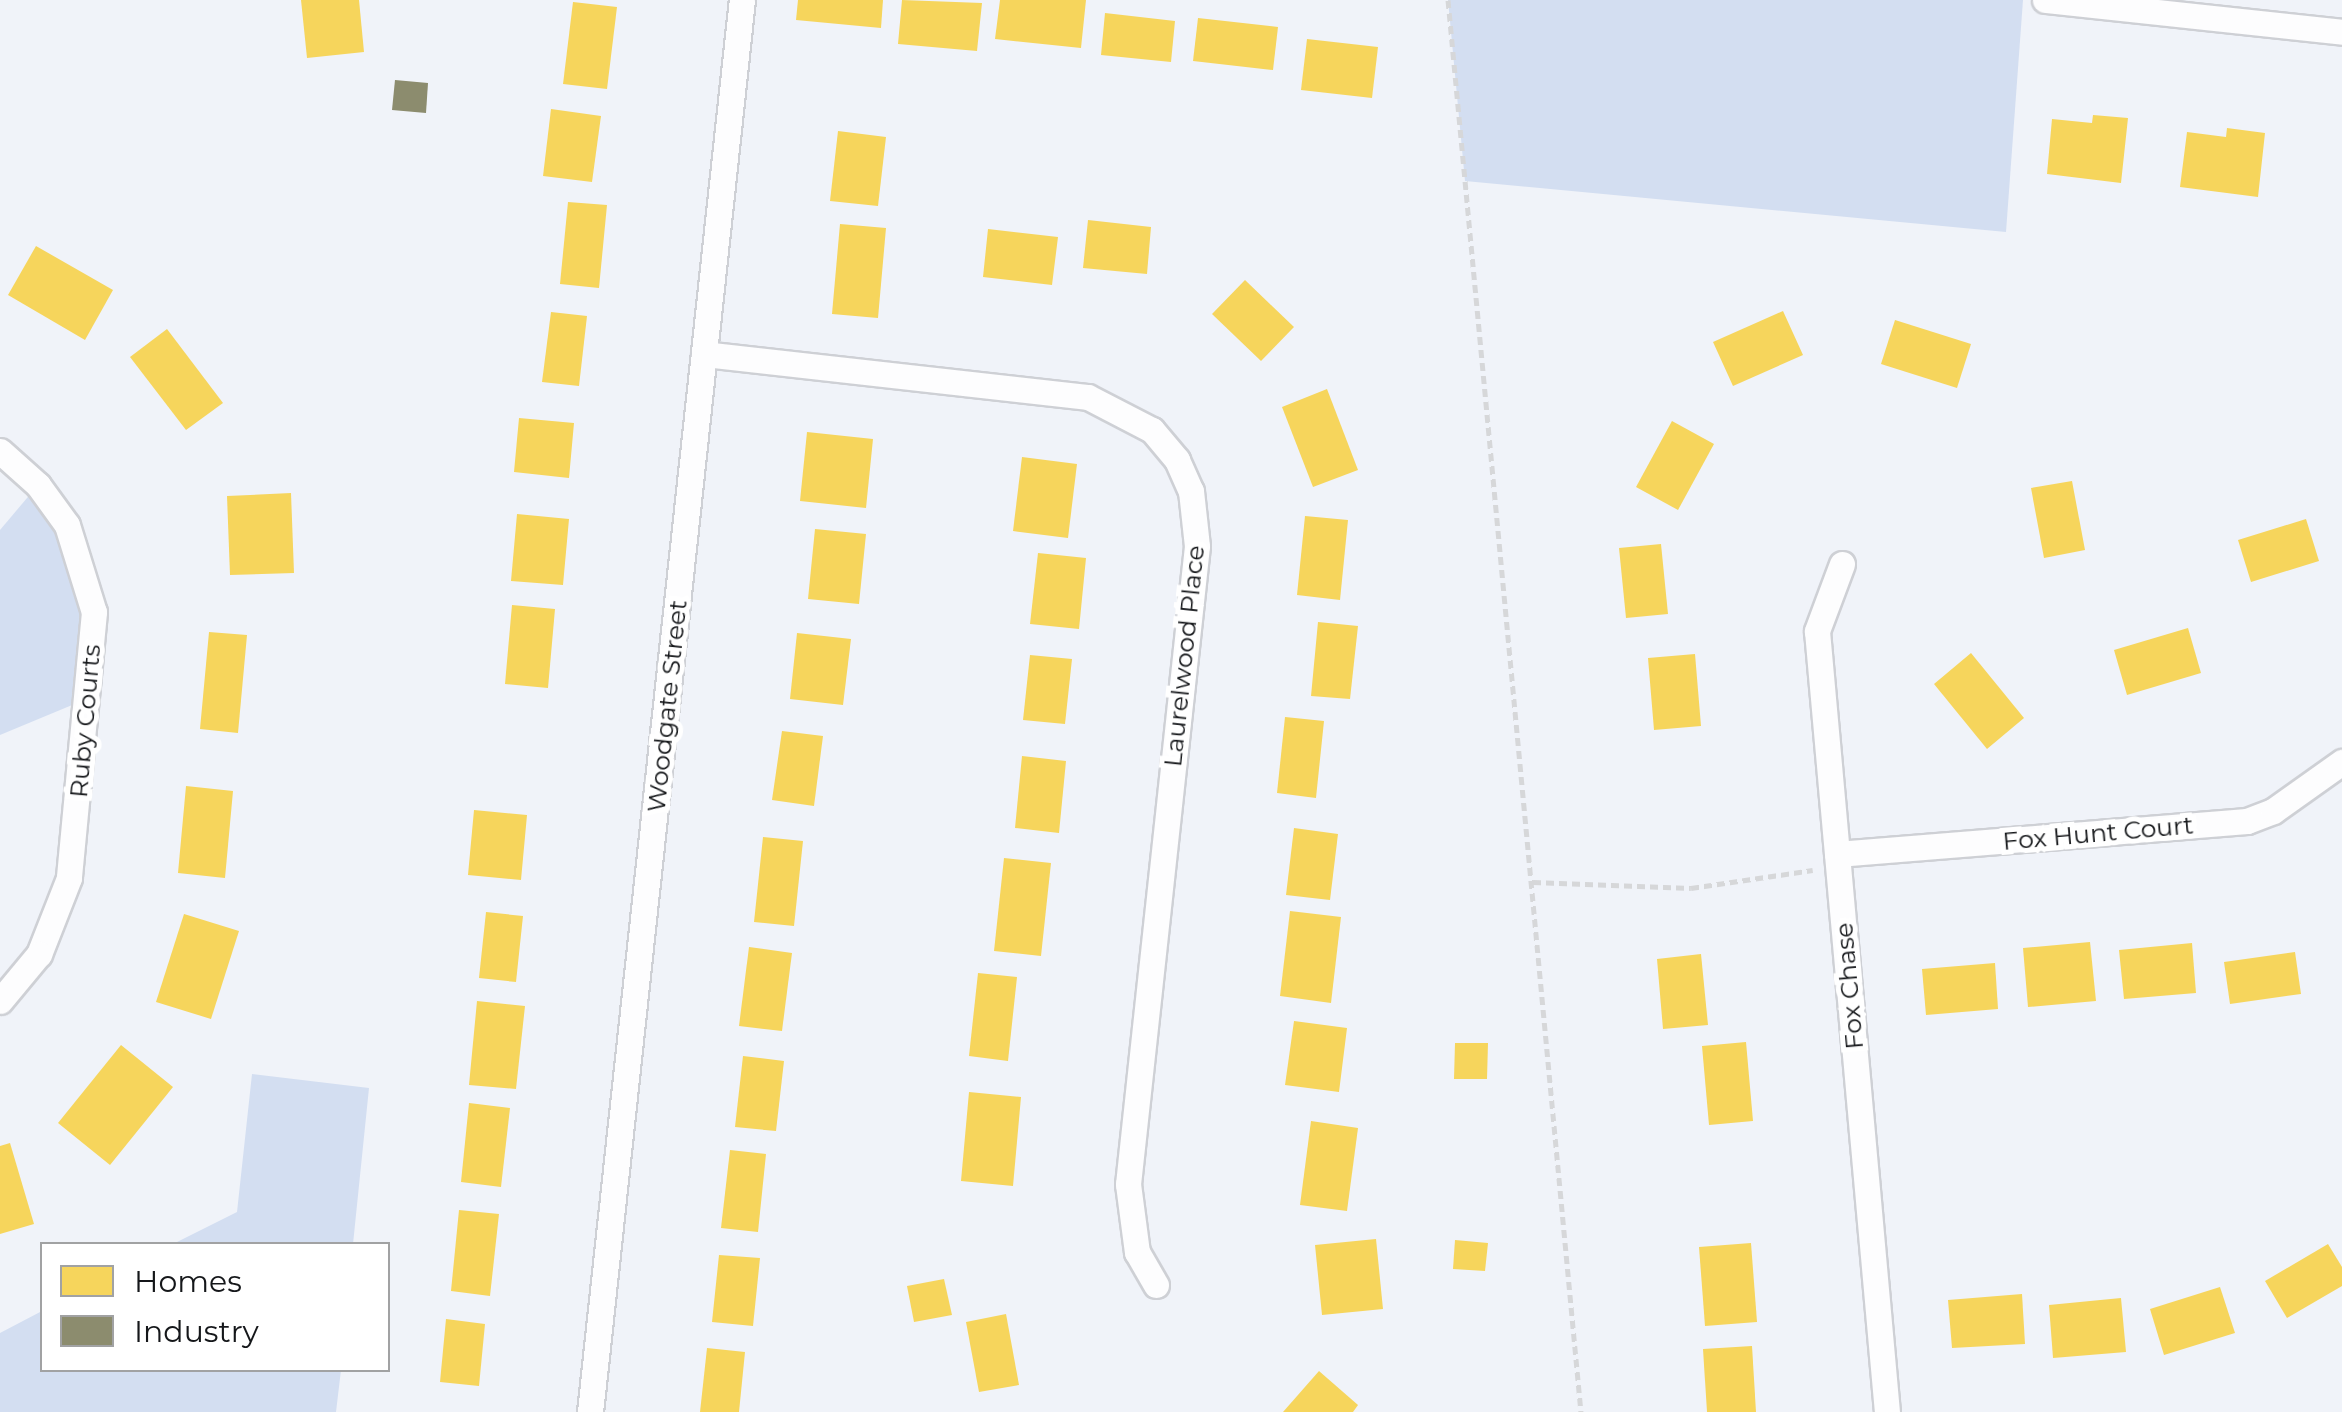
<!DOCTYPE html>
<html>
<head>
<meta charset="utf-8">
<style>
  body { margin:0 }
  #map { position:relative; width:2342px; height:1412px; overflow:hidden; background:#f0f3f9; font-family:Montserrat,sans-serif }
  div>[style] { position:absolute }
  .green>* { inset:0; background:#d3def1 }
  .homes>* { inset:0; background:#f6d55c }
  .industry>* { inset:0; background:#8c8c6e }
  .path>* { height:5px; margin-top:-2.5px; transform-origin:0; background:repeating-linear-gradient(90deg,#d6d7d9 0 8px,transparent 0 13px) }
  .roads { filter:drop-shadow(2px 0 #ced0d5) drop-shadow(-2px 0 #ced0d5) drop-shadow(0 2px #ced0d5) drop-shadow(0 -2px #ced0d5) }
  .minor>* { height:25px; margin:-12.5px; padding:0 12.5px; transform-origin:12.5px; border-radius:12.5px; background:#fdfdfe }
  span { translate:-50% -50%; white-space:nowrap; text-align:center; line-height:1.15; -webkit-text-stroke:10px #fff; paint-order:stroke }
  .street-label { font-size:25px; color:#15171a }
  .legend { position:absolute; left:40px; top:1242px; width:350px; height:130px; box-sizing:border-box; background:#fff; border:2px solid #a1a2a3; margin:0; padding:12px 18px; list-style:none; font-size:30px; color:#15171a }
  .legend li { display:flex; align-items:center; gap:20px; height:50px }
  .legend b { width:50px; border:2px solid #a1a2a3 }
</style>
</head>
<body>
<div id="map">
  <div class="green">
    <div style="clip-path:polygon(1448px 0,2023px 0,2006px 232px,1465px 181px)"></div>
    <div style="clip-path:polygon(38px 485px,81px 554px,89px 698px,0 735px,0 530px)"></div>
    <div style="clip-path:polygon(252px 1074px,369px 1088px,353px 1244px,173px 1244px,237px 1212px)"></div>
    <div style="clip-path:polygon(42px 1311px,42px 1370px,341px 1370px,336px 1412px,0 1412px,0 1333px)"></div>
  </div>
  <div class="homes">
    <div style="clip-path:polygon(301px 0,359px 0,364px 52px,307px 58px)"></div>
    <div style="clip-path:polygon(798px 0,883px 0,881px 28px,796px 20px)"></div>
    <div style="clip-path:polygon(902px 0,982px 3px,977px 51px,898px 44px)"></div>
    <div style="clip-path:polygon(1000px 0,1086px 0,1081px 48px,995px 39px)"></div>
    <div style="clip-path:polygon(573px 2px,617px 7px,607px 89px,563px 84px)"></div>
    <div style="clip-path:polygon(1105px 13px,1175px 21px,1171px 62px,1101px 55px)"></div>
    <div style="clip-path:polygon(1198px 18px,1278px 27px,1273px 70px,1193px 61px)"></div>
    <div style="clip-path:polygon(1307px 39px,1378px 47px,1372px 98px,1301px 90px)"></div>
    <div style="clip-path:polygon(551px 109px,601px 116px,592px 182px,543px 176px)"></div>
    <div style="clip-path:polygon(2093px 115px,2128px 118px,2121px 183px,2047px 174px,2052px 119px,2092px 123px)"></div>
    <div style="clip-path:polygon(2227px 128px,2265px 133px,2258px 197px,2180px 187px,2187px 132px,2226px 137px)"></div>
    <div style="clip-path:polygon(838px 131px,886px 137px,878px 206px,830px 201px)"></div>
    <div style="clip-path:polygon(568px 202px,607px 205px,599px 288px,560px 284px)"></div>
    <div style="clip-path:polygon(1088px 220px,1151px 227px,1147px 274px,1083px 268px)"></div>
    <div style="clip-path:polygon(840px 224px,886px 228px,878px 318px,832px 314px)"></div>
    <div style="clip-path:polygon(988px 229px,1058px 237px,1052px 285px,983px 277px)"></div>
    <div style="clip-path:polygon(36px 246px,113px 290px,85px 340px,8px 295px)"></div>
    <div style="clip-path:polygon(1245px 280px,1294px 327px,1261px 361px,1212px 314px)"></div>
    <div style="clip-path:polygon(1783px 311px,1803px 355px,1733px 386px,1713px 342px)"></div>
    <div style="clip-path:polygon(551px 312px,587px 316px,579px 386px,542px 382px)"></div>
    <div style="clip-path:polygon(1895px 320px,1971px 344px,1957px 388px,1881px 364px)"></div>
    <div style="clip-path:polygon(167px 329px,223px 403px,186px 430px,130px 357px)"></div>
    <div style="clip-path:polygon(1327px 389px,1358px 470px,1313px 487px,1282px 407px)"></div>
    <div style="clip-path:polygon(519px 418px,574px 423px,569px 478px,514px 472px)"></div>
    <div style="clip-path:polygon(1672px 421px,1714px 444px,1678px 510px,1636px 487px)"></div>
    <div style="clip-path:polygon(807px 432px,873px 439px,866px 508px,800px 501px)"></div>
    <div style="clip-path:polygon(1022px 457px,1077px 464px,1068px 538px,1013px 531px)"></div>
    <div style="clip-path:polygon(2072px 481px,2085px 550px,2044px 558px,2031px 488px)"></div>
    <div style="clip-path:polygon(291px 493px,294px 573px,230px 575px,227px 496px)"></div>
    <div style="clip-path:polygon(517px 514px,569px 519px,563px 585px,511px 581px)"></div>
    <div style="clip-path:polygon(1305px 516px,1348px 520px,1340px 600px,1297px 595px)"></div>
    <div style="clip-path:polygon(2306px 519px,2319px 561px,2251px 582px,2238px 540px)"></div>
    <div style="clip-path:polygon(815px 529px,866px 534px,859px 604px,808px 599px)"></div>
    <div style="clip-path:polygon(1661px 544px,1668px 614px,1626px 618px,1619px 548px)"></div>
    <div style="clip-path:polygon(1038px 553px,1086px 558px,1079px 629px,1030px 624px)"></div>
    <div style="clip-path:polygon(512px 605px,555px 609px,548px 688px,505px 684px)"></div>
    <div style="clip-path:polygon(1318px 622px,1358px 626px,1350px 699px,1311px 696px)"></div>
    <div style="clip-path:polygon(2188px 628px,2201px 673px,2127px 695px,2114px 650px)"></div>
    <div style="clip-path:polygon(209px 632px,247px 635px,238px 733px,200px 729px)"></div>
    <div style="clip-path:polygon(797px 633px,851px 639px,843px 705px,790px 699px)"></div>
    <div style="clip-path:polygon(1971px 653px,2024px 718px,1987px 749px,1934px 684px)"></div>
    <div style="clip-path:polygon(1695px 654px,1701px 726px,1654px 730px,1648px 658px)"></div>
    <div style="clip-path:polygon(1030px 655px,1072px 659px,1065px 724px,1023px 720px)"></div>
    <div style="clip-path:polygon(1285px 717px,1324px 721px,1316px 798px,1277px 793px)"></div>
    <div style="clip-path:polygon(782px 731px,823px 736px,814px 806px,772px 800px)"></div>
    <div style="clip-path:polygon(1022px 756px,1066px 761px,1059px 833px,1015px 828px)"></div>
    <div style="clip-path:polygon(186px 786px,233px 791px,225px 878px,178px 873px)"></div>
    <div style="clip-path:polygon(474px 810px,527px 815px,521px 880px,468px 875px)"></div>
    <div style="clip-path:polygon(1294px 828px,1338px 834px,1330px 900px,1286px 895px)"></div>
    <div style="clip-path:polygon(763px 837px,803px 841px,794px 926px,754px 922px)"></div>
    <div style="clip-path:polygon(1004px 858px,1051px 863px,1041px 956px,994px 951px)"></div>
    <div style="clip-path:polygon(1290px 911px,1341px 917px,1331px 1003px,1280px 996px)"></div>
    <div style="clip-path:polygon(486px 912px,523px 916px,516px 982px,479px 978px)"></div>
    <div style="clip-path:polygon(184px 914px,239px 931px,211px 1019px,156px 1002px)"></div>
    <div style="clip-path:polygon(2090px 942px,2096px 1001px,2028px 1007px,2023px 948px)"></div>
    <div style="clip-path:polygon(2192px 943px,2196px 993px,2124px 999px,2119px 950px)"></div>
    <div style="clip-path:polygon(749px 947px,792px 953px,782px 1031px,739px 1026px)"></div>
    <div style="clip-path:polygon(2295px 952px,2301px 994px,2230px 1004px,2224px 962px)"></div>
    <div style="clip-path:polygon(1701px 954px,1708px 1025px,1663px 1029px,1657px 959px)"></div>
    <div style="clip-path:polygon(1995px 963px,1998px 1009px,1926px 1015px,1922px 969px)"></div>
    <div style="clip-path:polygon(978px 973px,1017px 977px,1008px 1061px,969px 1056px)"></div>
    <div style="clip-path:polygon(477px 1001px,525px 1006px,516px 1089px,469px 1085px)"></div>
    <div style="clip-path:polygon(1294px 1021px,1347px 1028px,1339px 1092px,1285px 1085px)"></div>
    <div style="clip-path:polygon(1746px 1042px,1753px 1121px,1709px 1125px,1702px 1046px)"></div>
    <div style="clip-path:polygon(1455px 1043px,1488px 1043px,1487px 1079px,1454px 1079px)"></div>
    <div style="clip-path:polygon(121px 1045px,173px 1087px,110px 1165px,58px 1123px)"></div>
    <div style="clip-path:polygon(743px 1056px,784px 1061px,776px 1131px,735px 1127px)"></div>
    <div style="clip-path:polygon(969px 1092px,1021px 1097px,1013px 1186px,961px 1181px)"></div>
    <div style="clip-path:polygon(469px 1103px,510px 1108px,501px 1187px,461px 1182px)"></div>
    <div style="clip-path:polygon(1311px 1121px,1358px 1128px,1347px 1211px,1300px 1205px)"></div>
    <div style="clip-path:polygon(10px 1143px,34px 1224px,0 1234px,0 1146px)"></div>
    <div style="clip-path:polygon(730px 1150px,766px 1154px,758px 1232px,721px 1228px)"></div>
    <div style="clip-path:polygon(459px 1210px,499px 1214px,490px 1296px,451px 1291px)"></div>
    <div style="clip-path:polygon(1376px 1239px,1383px 1309px,1322px 1315px,1315px 1245px)"></div>
    <div style="clip-path:polygon(1455px 1240px,1488px 1243px,1485px 1271px,1453px 1269px)"></div>
    <div style="clip-path:polygon(1751px 1243px,1757px 1322px,1705px 1326px,1699px 1247px)"></div>
    <div style="clip-path:polygon(2328px 1244px,2342px 1267px,2342px 1286px,2287px 1318px,2265px 1281px)"></div>
    <div style="clip-path:polygon(719px 1255px,760px 1258px,753px 1326px,712px 1322px)"></div>
    <div style="clip-path:polygon(944px 1279px,952px 1315px,914px 1322px,907px 1286px)"></div>
    <div style="clip-path:polygon(2220px 1287px,2235px 1333px,2164px 1355px,2150px 1309px)"></div>
    <div style="clip-path:polygon(2022px 1294px,2025px 1344px,1952px 1348px,1948px 1300px)"></div>
    <div style="clip-path:polygon(2121px 1298px,2126px 1352px,2053px 1358px,2049px 1305px)"></div>
    <div style="clip-path:polygon(1006px 1314px,1019px 1385px,979px 1392px,966px 1322px)"></div>
    <div style="clip-path:polygon(446px 1319px,485px 1324px,479px 1386px,440px 1382px)"></div>
    <div style="clip-path:polygon(1752px 1346px,1756px 1412px,1707px 1412px,1703px 1349px)"></div>
    <div style="clip-path:polygon(707px 1348px,745px 1352px,739px 1412px,700px 1412px)"></div>
    <div style="clip-path:polygon(1319px 1371px,1358px 1405px,1353px 1412px,1283px 1412px)"></div>
  </div>
  <div class="industry">
    <div style="clip-path:polygon(395px 80px,428px 83px,426px 113px,392px 110px)"></div>
  </div>
  <div class="path">
    <div style="left:1448px;top:0;width:1418px;rotate:84.62deg"></div>
    <div style="left:1533px;top:882px;width:158px;rotate:2.2deg"></div>
    <div style="left:1691px;top:888px;width:123px;rotate:-8.4deg"></div>
  </div>
  <div class="roads">
    <div class="minor">
      <div style="left:2045px;top:0;width:299px;rotate:6.1deg"></div>
      <div style="left:704px;top:354px;width:386px;rotate:6.4deg"></div>
      <div style="left:1088px;top:397px;width:72px;rotate:27.3deg"></div>
      <div style="left:1152px;top:430px;width:39px;rotate:50deg"></div>
      <div style="left:1177px;top:460px;width:34px;rotate:66deg"></div>
      <div style="left:1191px;top:491px;width:55px;rotate:83.8deg"></div>
      <div style="left:1197px;top:546px;width:642px;rotate:96.17deg"></div>
      <div style="left:1128px;top:1184px;width:69px;rotate:82.5deg"></div>
      <div style="left:1137px;top:1252px;width:38px;rotate:60deg"></div>
      <div style="left:0;top:451px;width:51px;rotate:41.8deg"></div>
      <div style="left:38px;top:485px;width:49px;rotate:54.1deg"></div>
      <div style="left:67px;top:525px;width:91px;rotate:72.8deg"></div>
      <div style="left:94px;top:612px;width:267px;rotate:95.4deg"></div>
      <div style="left:69px;top:878px;width:82px;rotate:111.5deg"></div>
      <div style="left:39px;top:954px;width:61px;rotate:129.7deg"></div>
      <div style="left:1842px;top:564px;width:72px;rotate:110.5deg"></div>
      <div style="left:1817px;top:631px;width:784px;rotate:84.88deg"></div>
      <div style="left:1837px;top:854px;width:411px;rotate:-4.6deg"></div>
      <div style="left:2247px;top:821px;width:28px;rotate:-21deg"></div>
      <div style="left:2273px;top:811px;width:85px;rotate:-35.4deg"></div>
      <div style="left:590px;top:1412px;width:1420px;rotate:-83.86deg"></div>
    </div>
  </div>
  <div class="street-label">
    <span style="left:1184px;top:656px;rotate:-84deg">Laurelwood Place</span>
    <span style="left:667px;top:706px;rotate:-84deg">Woodgate Street</span>
    <span style="left:85px;top:721px;rotate:-85deg">Ruby Courts</span>
    <span style="left:2098px;top:833px;rotate:-5deg">Fox Hunt Court</span>
    <span style="left:1849px;top:986px;rotate:-95deg">Fox Chase</span>
  </div>
  <ul class="legend">
  <li><b style="height:28px;background:#f6d55c"></b>Homes</li>
  <li><b style="height:28px;background:#8c8c6e"></b>Industry</li>
  </ul>
</div>
</body>
</html>
